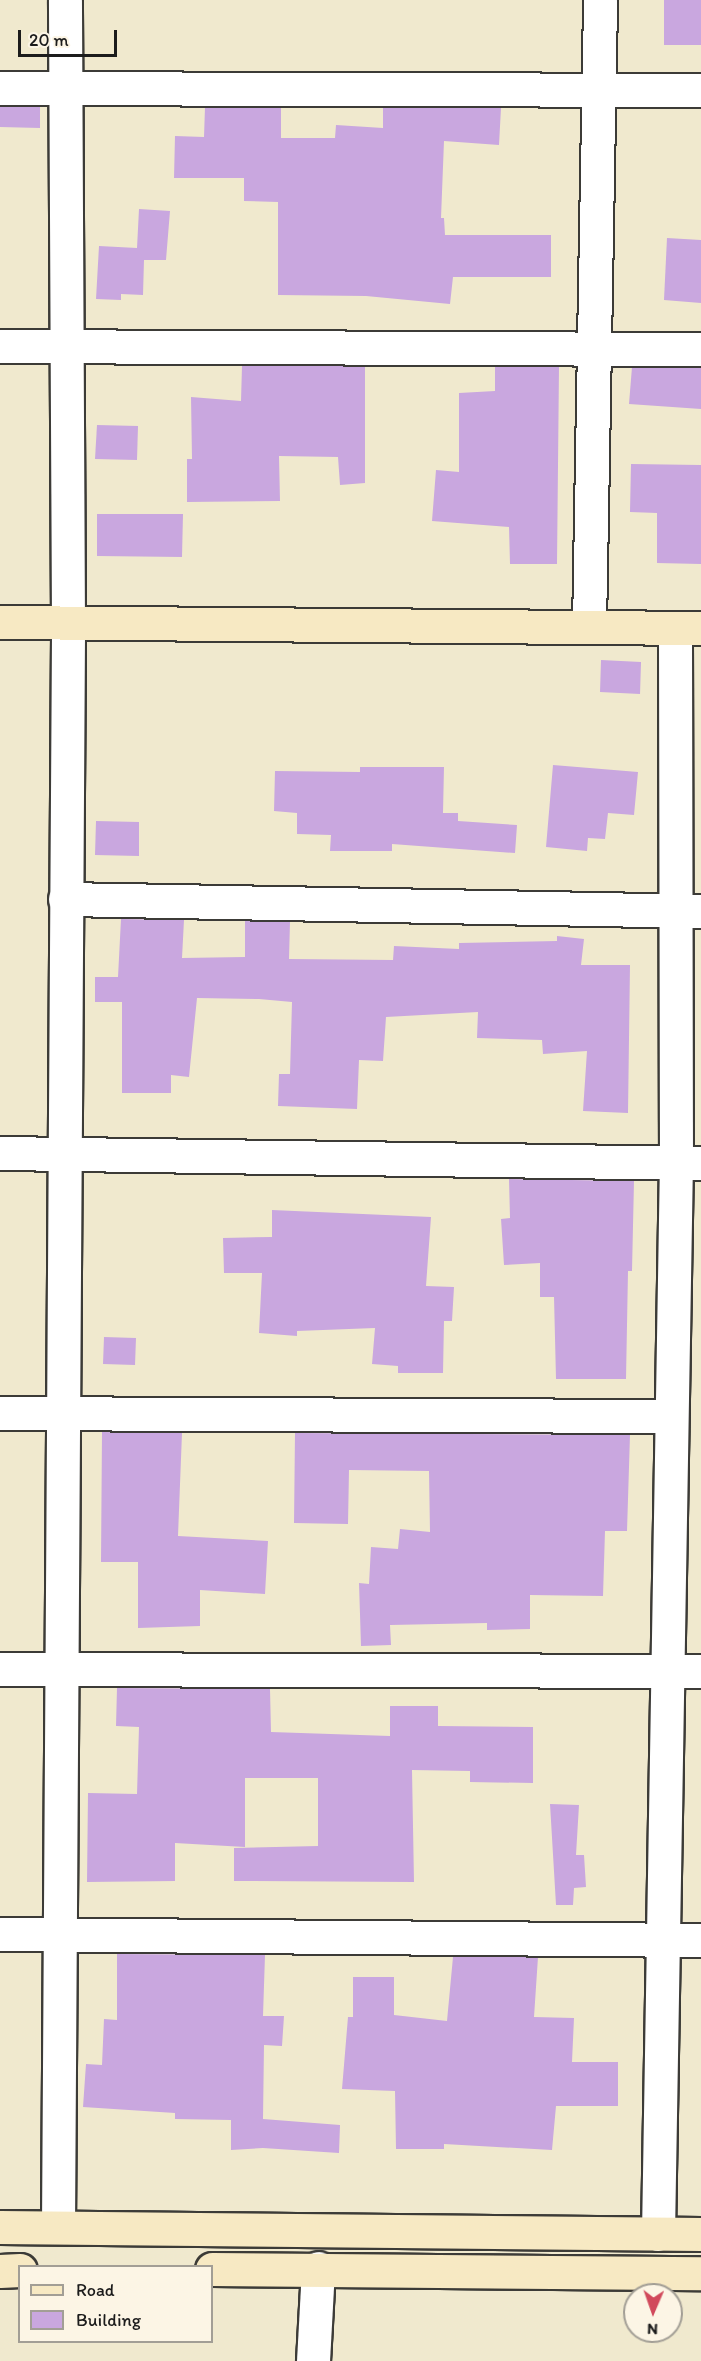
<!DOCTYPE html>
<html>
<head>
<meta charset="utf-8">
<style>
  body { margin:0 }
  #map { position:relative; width:701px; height:2361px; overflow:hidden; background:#f0e9ce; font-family:Itim,sans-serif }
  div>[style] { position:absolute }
  .building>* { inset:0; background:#c9a7df }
  .roads { filter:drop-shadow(2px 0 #3c3b37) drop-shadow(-2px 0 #3c3b37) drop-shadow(0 2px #3c3b37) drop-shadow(0 -2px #3c3b37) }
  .street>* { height:33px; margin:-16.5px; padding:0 16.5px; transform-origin:16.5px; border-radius:16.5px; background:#fff }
  .secondary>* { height:33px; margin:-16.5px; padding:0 16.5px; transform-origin:16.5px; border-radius:16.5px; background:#f7e9c3 }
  span { translate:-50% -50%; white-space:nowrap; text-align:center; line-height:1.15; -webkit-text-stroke:5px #fcf5e5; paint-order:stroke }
  .legend { position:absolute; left:18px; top:2265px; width:195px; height:78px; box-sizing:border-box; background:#fcf5e5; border:2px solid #a29e95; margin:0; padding:8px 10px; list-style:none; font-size:18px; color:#1c1c1c }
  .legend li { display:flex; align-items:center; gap:12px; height:30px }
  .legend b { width:30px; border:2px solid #a29e95 }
  .north { position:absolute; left:623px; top:2283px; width:60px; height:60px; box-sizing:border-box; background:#fcf5e5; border:2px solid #a29e95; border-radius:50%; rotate:182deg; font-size:16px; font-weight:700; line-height:24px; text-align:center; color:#1c1c1c }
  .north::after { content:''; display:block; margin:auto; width:21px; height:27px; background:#d1495b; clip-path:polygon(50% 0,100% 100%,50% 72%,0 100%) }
  .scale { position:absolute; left:18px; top:30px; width:99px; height:27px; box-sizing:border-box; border:3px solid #1c1c1c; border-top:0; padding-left:8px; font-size:18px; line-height:21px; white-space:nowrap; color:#1c1c1c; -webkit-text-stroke:4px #fcf5e5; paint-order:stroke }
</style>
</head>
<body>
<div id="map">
  <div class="building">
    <div style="clip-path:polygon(664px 0,701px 0,701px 45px,664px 45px)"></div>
    <div style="clip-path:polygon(0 107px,40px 107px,40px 128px,0 127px)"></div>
    <div style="clip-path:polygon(205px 107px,281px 108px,281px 138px,335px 138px,336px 125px,383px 128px,383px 108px,501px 108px,499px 145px,444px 141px,441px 218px,444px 218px,445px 235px,551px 235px,551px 277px,453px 277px,450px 304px,366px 296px,278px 295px,278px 202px,244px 201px,244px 178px,174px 178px,175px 136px,204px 137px)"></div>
    <div style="clip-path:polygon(139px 209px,170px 211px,166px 260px,144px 260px,143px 295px,121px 294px,121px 300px,96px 299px,99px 246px,137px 248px)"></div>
    <div style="clip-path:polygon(667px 238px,701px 240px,701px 303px,664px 300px)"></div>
    <div style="clip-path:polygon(242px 366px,365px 366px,365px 483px,340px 485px,338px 457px,279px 456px,280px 501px,187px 502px,187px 459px,192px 459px,191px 397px,241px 401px)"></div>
    <div style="clip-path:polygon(495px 367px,559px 367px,557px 564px,510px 564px,509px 527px,432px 521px,436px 470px,459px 472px,459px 393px,495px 391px)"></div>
    <div style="clip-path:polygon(632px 367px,701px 368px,701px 409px,629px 404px)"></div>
    <div style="clip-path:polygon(97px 425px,138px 426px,137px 460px,95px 459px)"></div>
    <div style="clip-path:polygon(631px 464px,701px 465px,701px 564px,657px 563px,657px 513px,630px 512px)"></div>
    <div style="clip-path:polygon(97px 514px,183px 514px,182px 557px,97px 556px)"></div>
    <div style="clip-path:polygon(601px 660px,641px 662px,640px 694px,600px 692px)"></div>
    <div style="clip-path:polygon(553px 765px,638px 772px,634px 815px,608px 813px,605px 839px,588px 838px,587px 851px,546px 847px)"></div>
    <div style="clip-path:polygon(360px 767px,444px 767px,443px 813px,458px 813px,458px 821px,517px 825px,515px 853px,392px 844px,392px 851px,330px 851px,331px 835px,297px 834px,297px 813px,274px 811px,275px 771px,360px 772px)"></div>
    <div style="clip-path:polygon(96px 821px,139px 822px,139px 856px,95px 855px)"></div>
    <div style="clip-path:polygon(121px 919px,184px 920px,182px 958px,245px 957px,245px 921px,290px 922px,289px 959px,393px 960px,394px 946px,459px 949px,459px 943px,557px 941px,557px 936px,584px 939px,581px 965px,630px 965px,628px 1113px,583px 1111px,587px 1051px,543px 1054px,542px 1040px,477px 1038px,478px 1012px,386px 1017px,383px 1061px,359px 1060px,357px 1109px,278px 1106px,279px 1074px,290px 1074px,292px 1002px,259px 999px,197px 998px,189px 1077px,171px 1075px,171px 1093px,122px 1093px,122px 1002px,95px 1002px,95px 977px,118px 977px)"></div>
    <div style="clip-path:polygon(509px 1179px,634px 1181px,632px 1271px,628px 1271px,626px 1379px,556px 1379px,554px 1297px,540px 1297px,540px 1263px,504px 1265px,501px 1219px,510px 1218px)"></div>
    <div style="clip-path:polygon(272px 1210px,431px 1217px,426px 1286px,454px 1287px,452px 1321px,444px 1321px,443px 1373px,398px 1373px,398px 1366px,372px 1364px,375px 1328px,297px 1331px,297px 1336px,259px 1333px,262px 1273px,224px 1273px,223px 1238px,272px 1237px)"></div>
    <div style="clip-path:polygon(104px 1337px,136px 1338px,135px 1365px,103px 1364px)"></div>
    <div style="clip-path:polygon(102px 1432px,182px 1433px,178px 1536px,268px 1541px,265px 1594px,200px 1590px,200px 1626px,138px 1628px,138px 1562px,101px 1562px)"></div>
    <div style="clip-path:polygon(295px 1433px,630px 1435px,627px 1531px,605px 1531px,603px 1596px,530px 1595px,530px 1629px,487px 1630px,487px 1623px,390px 1625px,391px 1645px,361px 1646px,359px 1583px,369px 1584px,371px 1547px,398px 1549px,400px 1529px,430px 1532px,429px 1471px,349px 1470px,348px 1524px,294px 1523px)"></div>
    <div style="clip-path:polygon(117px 1688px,270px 1689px,271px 1732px,390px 1736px,390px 1706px,438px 1706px,438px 1726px,533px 1727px,533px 1783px,470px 1782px,470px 1771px,412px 1770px,414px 1882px,234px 1881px,234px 1848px,318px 1846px,318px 1778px,245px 1778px,245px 1847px,175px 1843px,175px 1881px,87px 1882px,88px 1793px,137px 1794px,139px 1727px,116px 1726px)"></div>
    <div style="clip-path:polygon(550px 1804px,579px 1805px,576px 1855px,584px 1855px,586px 1887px,574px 1888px,573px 1905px,556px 1905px)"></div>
    <div style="clip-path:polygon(117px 1954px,265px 1955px,263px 2016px,284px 2016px,282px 2046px,264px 2045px,263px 2119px,340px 2125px,339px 2153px,263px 2148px,231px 2150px,231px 2120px,175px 2119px,175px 2113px,83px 2107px,86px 2064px,102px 2065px,104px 2019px,117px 2020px)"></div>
    <div style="clip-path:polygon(453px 1957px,538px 1957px,534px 2017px,574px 2018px,572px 2062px,618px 2062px,618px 2106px,556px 2106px,552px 2150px,444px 2144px,444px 2149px,396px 2149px,395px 2091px,342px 2089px,348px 2017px,353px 2017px,353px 1977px,394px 1977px,394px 2015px,447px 2021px)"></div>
  </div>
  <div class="roads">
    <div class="street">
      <div style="left:0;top:88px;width:701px;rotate:0.16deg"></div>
      <div style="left:0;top:346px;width:701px;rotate:0.25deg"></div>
      <div style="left:589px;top:627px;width:627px;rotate:-88.99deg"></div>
      <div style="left:65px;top:899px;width:636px;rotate:1.08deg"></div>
      <div style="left:0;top:1153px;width:701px;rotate:0.82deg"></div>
      <div style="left:0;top:1413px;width:669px;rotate:0.26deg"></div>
      <div style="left:0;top:1669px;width:701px;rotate:0.16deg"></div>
      <div style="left:0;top:1934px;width:701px;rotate:0.49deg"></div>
      <div style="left:58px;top:2227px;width:1604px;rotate:-89.64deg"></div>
      <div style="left:68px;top:623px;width:623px;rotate:-90.28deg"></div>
      <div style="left:658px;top:2234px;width:1071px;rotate:-89.04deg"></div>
      <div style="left:676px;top:1163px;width:535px;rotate:-90.11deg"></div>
      <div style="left:313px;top:2361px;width:93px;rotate:-86.9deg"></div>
    </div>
    <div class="secondary">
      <div style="left:0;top:622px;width:701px;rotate:0.49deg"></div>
      <div style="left:0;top:2227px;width:701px;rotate:0.57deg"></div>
      <div style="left:212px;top:2269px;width:489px;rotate:0.5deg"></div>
      <div style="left:0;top:2271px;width:20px;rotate:-3deg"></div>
    </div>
  </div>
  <ul class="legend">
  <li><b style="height:8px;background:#f7e9c3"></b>Road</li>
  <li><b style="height:16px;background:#c9a7df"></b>Building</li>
  </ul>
  <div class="north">N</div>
  <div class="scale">20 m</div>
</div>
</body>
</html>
